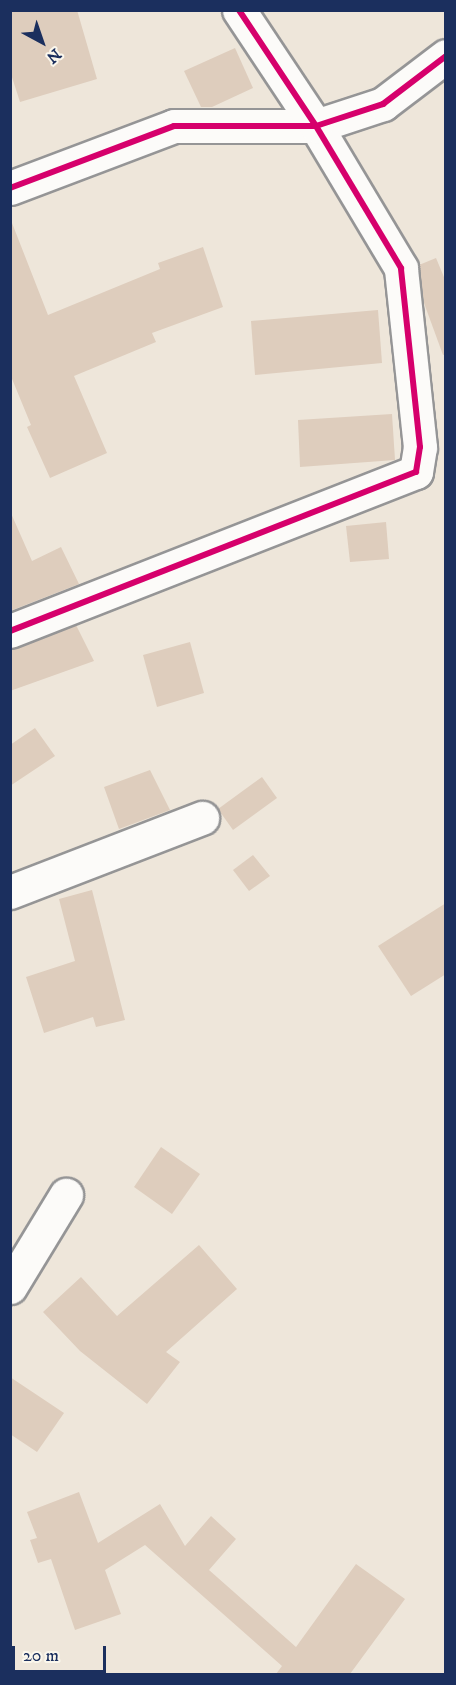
<!DOCTYPE html>
<html>
<head>
<meta charset="utf-8">
<style>
  body { margin:0 }
  #map { position:relative; width:456px; height:1685px; overflow:hidden; background:#eee6da; font-family:"IM FELL DW Pica",serif }
  div>[style] { position:absolute }
  .building>* { inset:0; background:#decdbd }
  .roads { filter:drop-shadow(2px 0 #959596) drop-shadow(-2px 0 #959596) drop-shadow(0 2px #959596) drop-shadow(0 -2px #959596) }
  .minor>* { height:33px; margin:-16.5px; padding:0 16.5px; transform-origin:16.5px; border-radius:16.5px; background:#fcfbf9 }
  .cycleway>* { height:6px; margin:-3px; padding:0 3px; transform-origin:3px; border-radius:3px; background:#d6006c }
  span { translate:-50% -50%; white-space:nowrap; text-align:center; line-height:1.15; -webkit-text-stroke:4.5px #fbf7ec; paint-order:stroke }
  .frame { position:absolute; inset:0; border:12px solid #1b2f5e; pointer-events:none }
  .north { position:absolute; left:12px; top:12px; width:60px; height:60px; -webkit-text-stroke:4px #fbf7ec; paint-order:stroke; rotate:140deg; font-size:16px; font-weight:700; line-height:24px; text-align:center; color:#1b2f5e }
  .north::after { content:''; display:block; margin:auto; width:21px; height:27px; background:#1b2f5e; clip-path:polygon(50% 0,100% 100%,50% 72%,0 100%) }
  .scale { position:absolute; left:12px; top:1646px; width:94px; height:27px; box-sizing:border-box; border:3px solid #1b2f5e; border-top:0; padding-left:8px; font-size:18px; line-height:21px; white-space:nowrap; color:#1b2f5e; -webkit-text-stroke:4px #fbf7ec; paint-order:stroke }
</style>
</head>
<body>
<div id="map">
  <div class="building">
    <div style="clip-path:polygon(10px 10px,77px 10px,97px 79px,20px 102px,10px 71px)"></div>
    <div style="clip-path:polygon(235px 48px,253px 88px,212px 107px,201px 107px,184px 71px)"></div>
    <div style="clip-path:polygon(12px 223px,48px 315px,160px 269px,158px 263px,203px 247px,223px 307px,152px 333px,156px 342px,74px 376px,107px 453px,50px 478px,27px 427px,31px 425px,10px 374px)"></div>
    <div style="clip-path:polygon(436px 258px,446px 282px,446px 354px,443px 355px,424px 303px,419px 265px)"></div>
    <div style="clip-path:polygon(378px 310px,382px 363px,255px 375px,251px 321px)"></div>
    <div style="clip-path:polygon(392px 414px,395px 460px,300px 467px,298px 420px)"></div>
    <div style="clip-path:polygon(10px 511px,32px 561px,61px 547px,79px 584px,10px 611px)"></div>
    <div style="clip-path:polygon(386px 522px,389px 559px,350px 562px,346px 526px)"></div>
    <div style="clip-path:polygon(76px 625px,94px 661px,10px 691px,10px 649px)"></div>
    <div style="clip-path:polygon(190px 642px,204px 693px,157px 707px,143px 655px)"></div>
    <div style="clip-path:polygon(35px 728px,55px 756px,10px 786px,10px 745px)"></div>
    <div style="clip-path:polygon(150px 770px,170px 810px,119px 829px,104px 787px)"></div>
    <div style="clip-path:polygon(262px 777px,277px 798px,233px 830px,218px 809px)"></div>
    <div style="clip-path:polygon(253px 855px,270px 876px,249px 891px,233px 870px)"></div>
    <div style="clip-path:polygon(92px 890px,125px 1020px,96px 1027px,93px 1017px,44px 1033px,26px 977px,75px 961px,59px 899px)"></div>
    <div style="clip-path:polygon(446px 903px,446px 974px,411px 996px,378px 946px)"></div>
    <div style="clip-path:polygon(161px 1147px,200px 1174px,172px 1214px,134px 1187px)"></div>
    <div style="clip-path:polygon(199px 1245px,237px 1289px,166px 1352px,180px 1362px,147px 1404px,80px 1351px,43px 1312px,81px 1277px,117px 1316px)"></div>
    <div style="clip-path:polygon(10px 1377px,64px 1413px,37px 1452px,10px 1434px)"></div>
    <div style="clip-path:polygon(79px 1492px,98px 1543px,160px 1504px,185px 1546px,211px 1516px,236px 1539px,209px 1570px,296px 1647px,356px 1564px,405px 1599px,350px 1674px,276px 1674px,282px 1666px,145px 1545px,105px 1570px,121px 1614px,75px 1630px,51px 1559px,38px 1563px,30px 1540px,37px 1538px,27px 1512px)"></div>
  </div>
  <div class="roads">
    <div class="minor">
      <div style="left:10px;top:188px;width:175px;rotate:-20.7deg"></div>
      <div style="left:174px;top:126px;width:142px"></div>
      <div style="left:316px;top:126px;width:71px;rotate:-18.2deg"></div>
      <div style="left:383px;top:104px;width:79px;rotate:-37.3deg"></div>
      <div style="left:10px;top:631px;width:436px;rotate:-21.4deg"></div>
      <div style="left:416px;top:472px;width:25px;rotate:-81deg"></div>
      <div style="left:420px;top:447px;width:180px;rotate:-96.1deg"></div>
      <div style="left:401px;top:268px;width:165px;rotate:-120.9deg"></div>
      <div style="left:316px;top:126px;width:139px;rotate:-123.6deg"></div>
      <div style="left:10px;top:892px;width:206px;rotate:-21.1deg"></div>
      <div style="left:10px;top:1287px;width:108px;rotate:-58.7deg"></div>
    </div>
  </div>
  <div class="cycleway">
    <div style="left:10px;top:188px;width:175px;rotate:-20.7deg"></div>
    <div style="left:174px;top:126px;width:142px"></div>
    <div style="left:316px;top:126px;width:71px;rotate:-18.2deg"></div>
    <div style="left:383px;top:104px;width:79px;rotate:-37.3deg"></div>
    <div style="left:10px;top:631px;width:436px;rotate:-21.4deg"></div>
    <div style="left:416px;top:472px;width:25px;rotate:-81deg"></div>
    <div style="left:420px;top:447px;width:180px;rotate:-96.1deg"></div>
    <div style="left:401px;top:268px;width:165px;rotate:-120.9deg"></div>
    <div style="left:316px;top:126px;width:139px;rotate:-123.6deg"></div>
  </div>
  <div class="frame"></div>
  <div class="north">N</div>
  <div class="scale">20 m</div>
</div>
</body>
</html>
